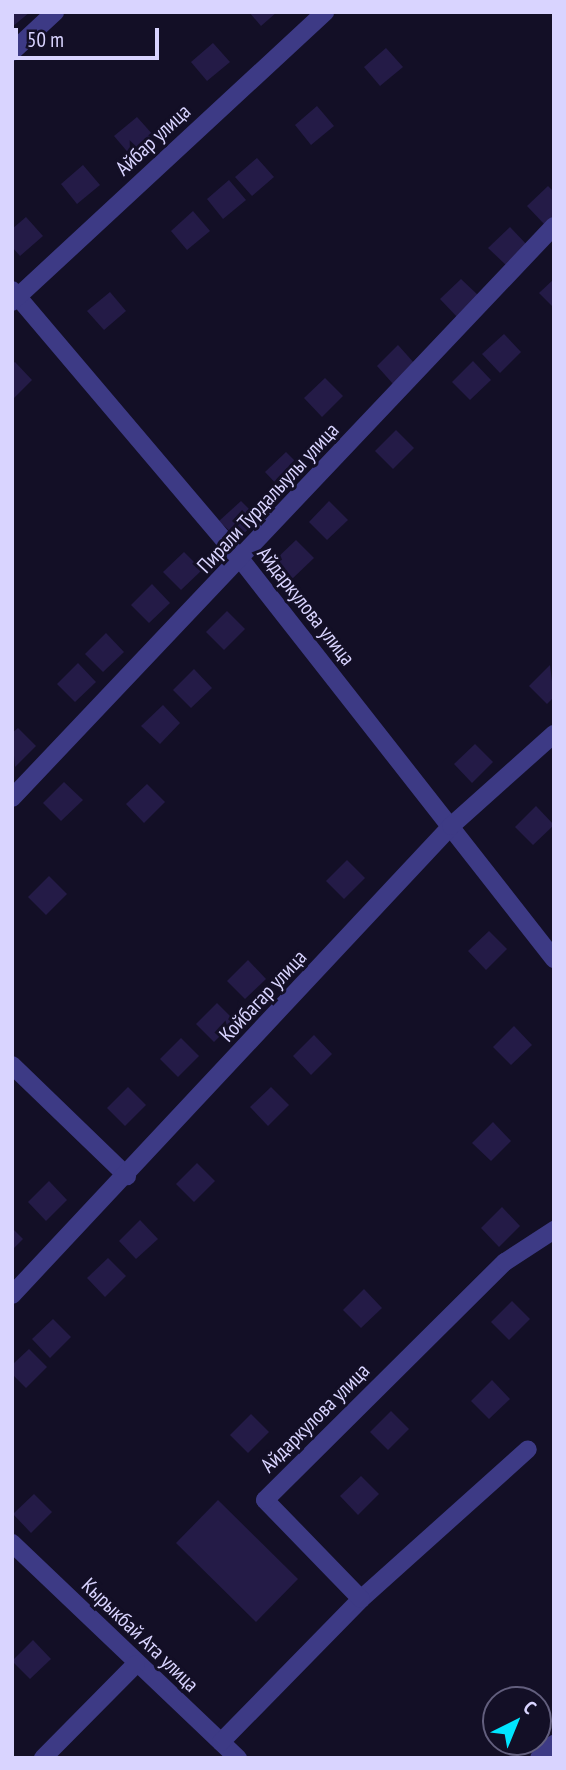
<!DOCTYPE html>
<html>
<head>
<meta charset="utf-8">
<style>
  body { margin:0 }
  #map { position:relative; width:566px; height:1770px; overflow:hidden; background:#130f26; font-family:"PT Sans Narrow",sans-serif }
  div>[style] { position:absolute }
  .building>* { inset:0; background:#241b47 }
  .minor>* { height:18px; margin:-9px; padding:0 9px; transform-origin:9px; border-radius:9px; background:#3d3a85 }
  span { translate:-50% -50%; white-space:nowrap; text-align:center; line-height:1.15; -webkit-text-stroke:6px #130f26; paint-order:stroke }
  .street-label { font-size:21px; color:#d9d4ff }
  .frame { position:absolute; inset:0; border:14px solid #d9d4ff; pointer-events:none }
  .north { position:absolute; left:482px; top:1686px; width:70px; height:70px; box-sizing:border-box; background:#130f26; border:2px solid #625e7d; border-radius:50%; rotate:43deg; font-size:19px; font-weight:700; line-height:28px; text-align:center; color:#d9d4ff }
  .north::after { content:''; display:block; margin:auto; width:24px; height:32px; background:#00e5ff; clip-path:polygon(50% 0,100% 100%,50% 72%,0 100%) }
  .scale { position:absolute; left:14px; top:28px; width:145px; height:32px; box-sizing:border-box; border:4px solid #d9d4ff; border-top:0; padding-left:9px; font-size:21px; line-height:24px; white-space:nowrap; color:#d9d4ff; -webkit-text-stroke:5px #130f26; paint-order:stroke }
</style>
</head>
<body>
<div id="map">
  <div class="building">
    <div style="clip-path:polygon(12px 12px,30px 12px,12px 27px)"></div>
    <div style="clip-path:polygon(249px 12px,277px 12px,261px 26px)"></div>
    <div style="clip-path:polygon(213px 43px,230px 62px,207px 81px,191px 62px)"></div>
    <div style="clip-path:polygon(386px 48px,403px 67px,380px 86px,364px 67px)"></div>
    <div style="clip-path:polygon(317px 106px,334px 126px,311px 145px,295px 125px)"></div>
    <div style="clip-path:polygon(137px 117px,154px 136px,131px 156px,114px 136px)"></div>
    <div style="clip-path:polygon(257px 158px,274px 177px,252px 196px,235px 177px)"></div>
    <div style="clip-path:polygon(83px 165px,100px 185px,77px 204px,61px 184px)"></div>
    <div style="clip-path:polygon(229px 180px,246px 200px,223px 219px,207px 199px)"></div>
    <div style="clip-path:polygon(548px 186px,554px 192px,554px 216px,545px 225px,527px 206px)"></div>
    <div style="clip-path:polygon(193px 211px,210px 231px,187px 250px,171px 231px)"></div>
    <div style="clip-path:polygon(26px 217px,43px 236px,20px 256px,12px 247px,12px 229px)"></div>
    <div style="clip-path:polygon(510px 227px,528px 246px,507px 266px,488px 248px)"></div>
    <div style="clip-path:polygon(461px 279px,480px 297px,458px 318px,440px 299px)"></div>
    <div style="clip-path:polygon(554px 279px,554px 308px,539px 293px)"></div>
    <div style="clip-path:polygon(110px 292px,126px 311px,104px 330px,87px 311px)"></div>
    <div style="clip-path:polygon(504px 334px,521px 352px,500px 373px,482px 354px)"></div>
    <div style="clip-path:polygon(398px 345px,415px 364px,394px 385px,377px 366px)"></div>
    <div style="clip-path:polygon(473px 361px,491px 380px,470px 400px,452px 382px)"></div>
    <div style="clip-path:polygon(15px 362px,32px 380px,12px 400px,12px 364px)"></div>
    <div style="clip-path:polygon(325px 378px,343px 396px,322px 417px,304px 398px)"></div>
    <div style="clip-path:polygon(396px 430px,414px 448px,393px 469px,375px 451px)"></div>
    <div style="clip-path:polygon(286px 452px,304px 470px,283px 491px,265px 472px)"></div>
    <div style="clip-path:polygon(241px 501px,259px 519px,238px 539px,219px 521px)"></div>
    <div style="clip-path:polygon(329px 501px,348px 520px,327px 540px,309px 522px)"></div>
    <div style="clip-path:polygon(296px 540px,314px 558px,292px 579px,275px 560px)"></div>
    <div style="clip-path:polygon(184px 552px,202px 570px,181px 590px,163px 572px)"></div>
    <div style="clip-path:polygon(152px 584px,170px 603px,149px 623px,131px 605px)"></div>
    <div style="clip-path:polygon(227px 611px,245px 629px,224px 650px,206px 632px)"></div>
    <div style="clip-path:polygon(106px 633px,124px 652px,103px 672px,85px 654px)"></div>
    <div style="clip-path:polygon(78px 663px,96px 682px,75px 702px,57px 684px)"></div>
    <div style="clip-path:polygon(550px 665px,554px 697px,547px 704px,529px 686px)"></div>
    <div style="clip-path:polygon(194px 669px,212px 688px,191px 708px,173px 690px)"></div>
    <div style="clip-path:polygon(163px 705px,180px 723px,160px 744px,141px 726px)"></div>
    <div style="clip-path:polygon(18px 728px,36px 746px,15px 767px,12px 733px)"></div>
    <div style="clip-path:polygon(475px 744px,493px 762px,472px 783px,454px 764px)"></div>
    <div style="clip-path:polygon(64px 782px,83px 800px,61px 821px,43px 803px)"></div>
    <div style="clip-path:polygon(147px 784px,165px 802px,144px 823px,126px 804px)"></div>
    <div style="clip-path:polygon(536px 806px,554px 825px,533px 845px,515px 827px)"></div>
    <div style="clip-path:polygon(347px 860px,365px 878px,344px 899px,326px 881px)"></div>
    <div style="clip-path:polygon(49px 876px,67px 894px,46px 915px,28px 897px)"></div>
    <div style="clip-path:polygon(489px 931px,507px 949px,486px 970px,468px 951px)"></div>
    <div style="clip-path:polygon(248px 960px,266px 979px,245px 999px,227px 981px)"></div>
    <div style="clip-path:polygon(217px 1003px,235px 1021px,214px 1042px,196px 1024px)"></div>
    <div style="clip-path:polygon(514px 1026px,532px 1045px,511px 1065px,493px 1047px)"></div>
    <div style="clip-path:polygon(314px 1035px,332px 1054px,311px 1075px,293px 1056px)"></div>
    <div style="clip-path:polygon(181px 1038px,199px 1056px,178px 1077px,160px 1059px)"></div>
    <div style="clip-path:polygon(128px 1087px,146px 1105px,125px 1126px,107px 1108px)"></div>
    <div style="clip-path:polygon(271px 1087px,289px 1105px,268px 1126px,250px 1107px)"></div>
    <div style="clip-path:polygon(493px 1122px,511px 1141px,491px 1161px,472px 1143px)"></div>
    <div style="clip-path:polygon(197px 1163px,215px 1181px,194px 1202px,176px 1184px)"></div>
    <div style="clip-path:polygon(49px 1181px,67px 1200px,46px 1221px,28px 1202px)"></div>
    <div style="clip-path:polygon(502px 1207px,520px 1226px,499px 1247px,481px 1228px)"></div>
    <div style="clip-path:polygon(140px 1220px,158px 1239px,136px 1259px,119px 1241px)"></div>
    <div style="clip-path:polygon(12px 1228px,23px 1239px,12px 1250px)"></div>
    <div style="clip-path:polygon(108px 1258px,126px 1276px,105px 1297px,87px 1278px)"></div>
    <div style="clip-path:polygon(364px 1289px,382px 1308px,361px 1328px,343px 1310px)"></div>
    <div style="clip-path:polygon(512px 1301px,530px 1319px,509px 1340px,491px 1322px)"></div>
    <div style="clip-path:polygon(53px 1319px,71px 1337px,50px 1358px,32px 1339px)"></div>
    <div style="clip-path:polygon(29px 1349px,47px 1367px,26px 1388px,12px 1374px,12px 1365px)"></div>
    <div style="clip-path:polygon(492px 1380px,510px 1399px,489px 1419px,471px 1401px)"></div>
    <div style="clip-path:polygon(391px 1411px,409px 1429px,388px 1450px,370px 1432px)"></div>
    <div style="clip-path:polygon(251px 1414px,269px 1432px,248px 1453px,230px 1435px)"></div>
    <div style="clip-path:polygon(361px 1476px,379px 1494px,358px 1515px,340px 1496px)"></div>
    <div style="clip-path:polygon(34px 1494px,52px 1512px,31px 1533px,13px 1514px)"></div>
    <div style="clip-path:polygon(218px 1500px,298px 1579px,256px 1622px,176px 1543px)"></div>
    <div style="clip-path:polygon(33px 1640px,51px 1659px,30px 1679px,12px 1661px)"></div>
  </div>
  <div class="minor">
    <div style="left:12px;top:52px;width:59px;rotate:-42.9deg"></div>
    <div style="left:12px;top:290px;width:355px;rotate:49.7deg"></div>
    <div style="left:242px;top:561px;width:506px;rotate:51.91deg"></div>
    <div style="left:12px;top:302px;width:427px;rotate:-42.8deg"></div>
    <div style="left:12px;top:798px;width:788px;rotate:-46.54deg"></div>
    <div style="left:12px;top:1065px;width:160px;rotate:44deg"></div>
    <div style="left:12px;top:1295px;width:642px;rotate:-46.89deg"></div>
    <div style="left:451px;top:826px;width:138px;rotate:-41.8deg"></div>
    <div style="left:12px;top:1543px;width:312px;rotate:43.6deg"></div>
    <div style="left:361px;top:1599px;width:224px;rotate:-41.9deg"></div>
    <div style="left:221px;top:1742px;width:200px;rotate:-45.6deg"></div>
    <div style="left:361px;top:1599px;width:138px;rotate:-134.1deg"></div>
    <div style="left:265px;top:1500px;width:338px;rotate:-44.8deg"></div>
    <div style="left:505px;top:1262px;width:59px;rotate:-33.1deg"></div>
    <div style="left:43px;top:1758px;width:132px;rotate:-45.3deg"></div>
    <div style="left:539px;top:1758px;width:21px;rotate:-43deg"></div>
  </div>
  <div class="street-label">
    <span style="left:153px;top:140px;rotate:-43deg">Айбар улица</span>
    <span style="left:268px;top:498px;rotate:-47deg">Пирали Турдалыулы улица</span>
    <span style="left:306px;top:606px;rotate:52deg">Айдаркулова улица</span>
    <span style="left:263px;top:996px;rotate:-47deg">Койбагар улица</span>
    <span style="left:315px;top:1418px;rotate:-45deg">Айдаркулова улица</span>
    <span style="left:140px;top:1635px;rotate:44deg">Кырыкбай Ата улица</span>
  </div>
  <div class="frame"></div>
  <div class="north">С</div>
  <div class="scale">50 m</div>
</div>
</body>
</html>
